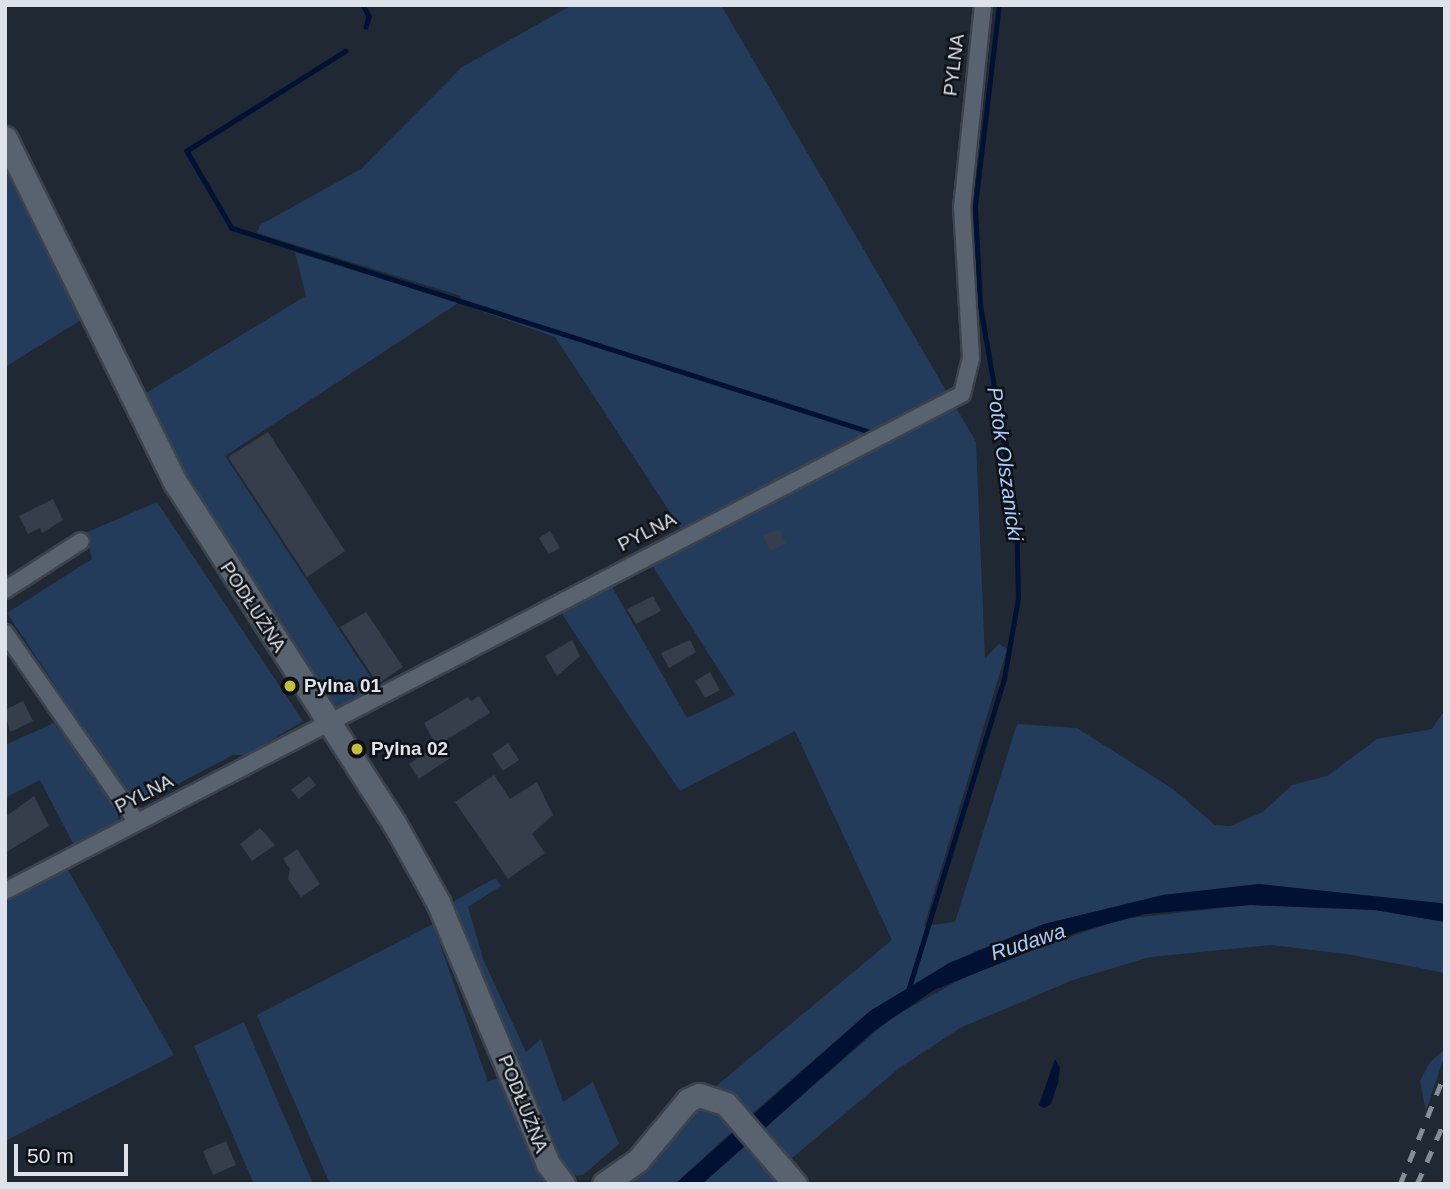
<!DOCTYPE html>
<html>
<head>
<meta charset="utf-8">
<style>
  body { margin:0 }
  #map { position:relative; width:1450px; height:1189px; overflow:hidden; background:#202834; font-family:Helvetica,sans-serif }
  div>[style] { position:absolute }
  .green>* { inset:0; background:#243c5b }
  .water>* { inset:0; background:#001134 }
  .stream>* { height:4.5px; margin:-2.25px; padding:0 2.25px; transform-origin:2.25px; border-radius:2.25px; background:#001134 }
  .building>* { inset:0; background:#353e4a }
  .roads { filter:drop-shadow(2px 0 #3c434d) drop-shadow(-2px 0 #3c434d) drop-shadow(0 2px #3c434d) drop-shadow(0 -2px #3c434d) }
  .street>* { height:16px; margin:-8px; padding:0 8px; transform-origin:8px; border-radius:8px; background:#596370 }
  .secondary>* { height:23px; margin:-11.5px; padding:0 11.5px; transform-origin:11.5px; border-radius:11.5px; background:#596370 }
  .rail>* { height:4.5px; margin-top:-2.25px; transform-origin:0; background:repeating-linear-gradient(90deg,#868d96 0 12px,transparent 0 24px) }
  .dots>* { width:19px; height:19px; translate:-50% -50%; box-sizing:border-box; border:4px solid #0d1116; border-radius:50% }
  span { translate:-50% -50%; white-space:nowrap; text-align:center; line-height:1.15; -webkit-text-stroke:5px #0d1116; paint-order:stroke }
  .street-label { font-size:19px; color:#dee3eb }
  .poi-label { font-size:19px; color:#dee3eb; font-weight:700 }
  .left { translate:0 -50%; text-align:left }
  .water-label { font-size:21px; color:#a8cbf9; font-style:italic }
  .frame { position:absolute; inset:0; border:7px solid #dee3eb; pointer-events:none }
  .scale { position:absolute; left:14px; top:1144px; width:114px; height:32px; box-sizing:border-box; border:4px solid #dee3eb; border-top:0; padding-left:9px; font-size:21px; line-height:24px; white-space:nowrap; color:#dee3eb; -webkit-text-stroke:5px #0d1116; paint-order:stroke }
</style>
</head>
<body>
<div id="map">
  <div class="green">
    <div style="clip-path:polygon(572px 5px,721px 5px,976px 442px,985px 658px,999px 644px,1007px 649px,924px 926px,955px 922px,1017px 724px,1077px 728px,1173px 789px,1215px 825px,1230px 826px,1263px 812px,1292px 785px,1327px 776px,1377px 739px,1432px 729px,1445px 710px,1445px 904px,1259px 884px,1163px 895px,1044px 924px,976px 951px,870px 1011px,746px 1119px,715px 1087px,892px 940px,795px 731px,680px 791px,637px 728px,560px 611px,611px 585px,687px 718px,735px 695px,652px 565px,691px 544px,555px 337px,458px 303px,225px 456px,379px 690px,334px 713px,188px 479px,146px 393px,306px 296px,295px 252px,459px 303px,461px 296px,257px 233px,260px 225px,361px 169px,462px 67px)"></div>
    <div style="clip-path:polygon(5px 169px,81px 320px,5px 367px)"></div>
    <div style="clip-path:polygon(157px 502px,303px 721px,247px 755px,233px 755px,149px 799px,128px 795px,7px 613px,92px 559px,85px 533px)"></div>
    <div style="clip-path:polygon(54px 723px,117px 807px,119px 822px,74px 845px,40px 780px,5px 798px,5px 745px)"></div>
    <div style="clip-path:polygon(68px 870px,174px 1055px,5px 1141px,5px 903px)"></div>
    <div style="clip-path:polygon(495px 878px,501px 886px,468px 907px,483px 959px,526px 1052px,541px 1039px,563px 1102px,593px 1082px,619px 1144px,583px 1175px,568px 1176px,538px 1120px,449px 904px)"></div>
    <div style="clip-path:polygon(1250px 905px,1375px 910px,1445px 922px,1445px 973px,1347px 954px,1271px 945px,1150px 957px,1073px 980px,960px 1028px,898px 1069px,786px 1163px,759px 1133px,891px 1018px,981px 968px,1122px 919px)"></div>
    <div style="clip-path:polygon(433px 924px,488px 1082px,502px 1076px,547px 1184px,330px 1184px,257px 1015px)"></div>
    <div style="clip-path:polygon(244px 1022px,313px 1184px,254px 1184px,194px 1046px)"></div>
    <div style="clip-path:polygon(1445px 1049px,1445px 1054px,1426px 1111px,1420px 1081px,1430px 1062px)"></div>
    <div style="clip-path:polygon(702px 1106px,712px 1106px,737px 1127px,675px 1184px,618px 1184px)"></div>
    <div style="clip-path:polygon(750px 1142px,784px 1184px,702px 1184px)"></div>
  </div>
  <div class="water">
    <div style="clip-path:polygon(1259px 884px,1440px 903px,1445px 904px,1445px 922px,1375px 910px,1250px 905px,1145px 914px,1078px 932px,934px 990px,874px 1031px,702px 1184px,675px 1184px,870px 1011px,949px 963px,1044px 924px,1163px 895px)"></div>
    <div style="clip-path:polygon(1055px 1059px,1060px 1067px,1058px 1083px,1051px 1104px,1044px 1108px,1039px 1105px)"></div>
  </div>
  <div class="stream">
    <div style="left:363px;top:5px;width:13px;rotate:61deg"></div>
    <div style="left:369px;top:16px;width:11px;rotate:105deg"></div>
    <div style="left:346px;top:51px;width:188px;rotate:147.8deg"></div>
    <div style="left:187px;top:151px;width:89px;rotate:59.7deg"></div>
    <div style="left:232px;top:228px;width:671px;rotate:17.71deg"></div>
    <div style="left:908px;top:991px;width:326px;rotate:-72.9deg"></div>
    <div style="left:1004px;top:679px;width:82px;rotate:-80.2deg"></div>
    <div style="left:1018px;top:598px;width:84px;rotate:-91.4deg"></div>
    <div style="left:1016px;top:514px;width:211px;rotate:-99.8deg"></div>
    <div style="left:980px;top:306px;width:100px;rotate:-92.9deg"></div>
    <div style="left:975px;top:206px;width:202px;rotate:-83.2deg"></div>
  </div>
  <div class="building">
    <div style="clip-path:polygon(268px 432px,345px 551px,307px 577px,228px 457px)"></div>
    <div style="clip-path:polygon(53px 499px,63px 520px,42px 533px,40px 528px,28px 534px,19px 516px)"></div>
    <div style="clip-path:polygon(779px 529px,786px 543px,770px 551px,763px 536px)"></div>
    <div style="clip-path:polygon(550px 531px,560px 548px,549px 554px,539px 538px)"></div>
    <div style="clip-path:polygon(653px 596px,661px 611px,636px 624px,627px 609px)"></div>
    <div style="clip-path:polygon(366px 612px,403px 667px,378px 684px,340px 627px)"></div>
    <div style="clip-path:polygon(572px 640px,580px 656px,557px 676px,545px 656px)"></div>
    <div style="clip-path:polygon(690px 640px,696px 652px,669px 668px,661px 653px)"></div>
    <div style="clip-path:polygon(710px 672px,720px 690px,705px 698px,695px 681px)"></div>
    <div style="clip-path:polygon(479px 696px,490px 713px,441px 743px,450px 758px,419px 779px,409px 764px,440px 743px,436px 745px,424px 723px,468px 697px,471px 701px)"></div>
    <div style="clip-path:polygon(23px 701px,33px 721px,10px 732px,5px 710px)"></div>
    <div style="clip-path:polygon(508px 743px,519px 760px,503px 771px,492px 754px)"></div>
    <div style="clip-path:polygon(494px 775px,510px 799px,537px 782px,553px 815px,532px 834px,545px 853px,508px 879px,455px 802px)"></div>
    <div style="clip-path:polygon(309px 776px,316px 785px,299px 799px,291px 790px)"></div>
    <div style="clip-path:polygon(34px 796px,49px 826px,5px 853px,5px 817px)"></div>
    <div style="clip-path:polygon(260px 828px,275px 845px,252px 861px,240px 844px)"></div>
    <div style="clip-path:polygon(297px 849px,320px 884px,301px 897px,288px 879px,290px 869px,283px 859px)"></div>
    <div style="clip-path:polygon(226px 1141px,236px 1165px,213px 1175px,203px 1151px)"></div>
  </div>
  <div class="roads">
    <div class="street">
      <div style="left:5px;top:590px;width:90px;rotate:-32.8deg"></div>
      <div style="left:5px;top:633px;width:229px;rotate:55.1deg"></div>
      <div style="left:5px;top:891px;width:1078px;rotate:-27.44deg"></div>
      <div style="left:962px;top:394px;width:37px;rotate:-76deg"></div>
      <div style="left:971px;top:358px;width:150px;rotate:-93.4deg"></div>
      <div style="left:962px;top:208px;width:204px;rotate:-84.1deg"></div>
    </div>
    <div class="secondary">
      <div style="left:5px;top:138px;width:384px;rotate:63.7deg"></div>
      <div style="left:175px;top:482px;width:405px;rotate:57.3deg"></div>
      <div style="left:394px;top:823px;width:90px;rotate:60.9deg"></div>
      <div style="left:438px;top:902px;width:284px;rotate:67.2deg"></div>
      <div style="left:548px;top:1164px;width:25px;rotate:53deg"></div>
      <div style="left:604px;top:1184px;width:42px;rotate:-35.2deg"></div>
      <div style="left:638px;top:1160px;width:78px;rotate:-50.2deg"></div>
      <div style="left:688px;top:1100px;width:12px;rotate:-24deg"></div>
      <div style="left:699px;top:1095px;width:28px;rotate:18deg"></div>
      <div style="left:726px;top:1104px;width:106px;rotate:49.2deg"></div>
    </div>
  </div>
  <div class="rail">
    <div style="left:1400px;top:1184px;width:120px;rotate:-67.9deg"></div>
    <div style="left:1417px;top:1184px;width:70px;rotate:-66.4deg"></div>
  </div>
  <div class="dots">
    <div style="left:290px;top:686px;background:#c4bd3e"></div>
    <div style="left:357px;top:749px;background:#c4bd3e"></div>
  </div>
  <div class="street-label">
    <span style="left:954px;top:65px;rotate:-83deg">PYLNA</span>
    <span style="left:647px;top:532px;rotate:-27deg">PYLNA</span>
    <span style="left:253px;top:607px;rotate:57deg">PODŁUŻNA</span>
    <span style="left:144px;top:794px;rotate:-27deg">PYLNA</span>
    <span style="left:523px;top:1104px;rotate:68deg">PODŁUŻNA</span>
  </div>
  <div class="poi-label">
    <span class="left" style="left:304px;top:686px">Pylna 01</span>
    <span class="left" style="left:371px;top:749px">Pylna 02</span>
  </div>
  <div class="water-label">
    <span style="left:1005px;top:464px;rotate:82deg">Potok Olszanicki</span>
    <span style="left:1028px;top:942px;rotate:-18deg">Rudawa</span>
  </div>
  <div class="frame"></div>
  <div class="scale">50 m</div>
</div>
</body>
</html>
